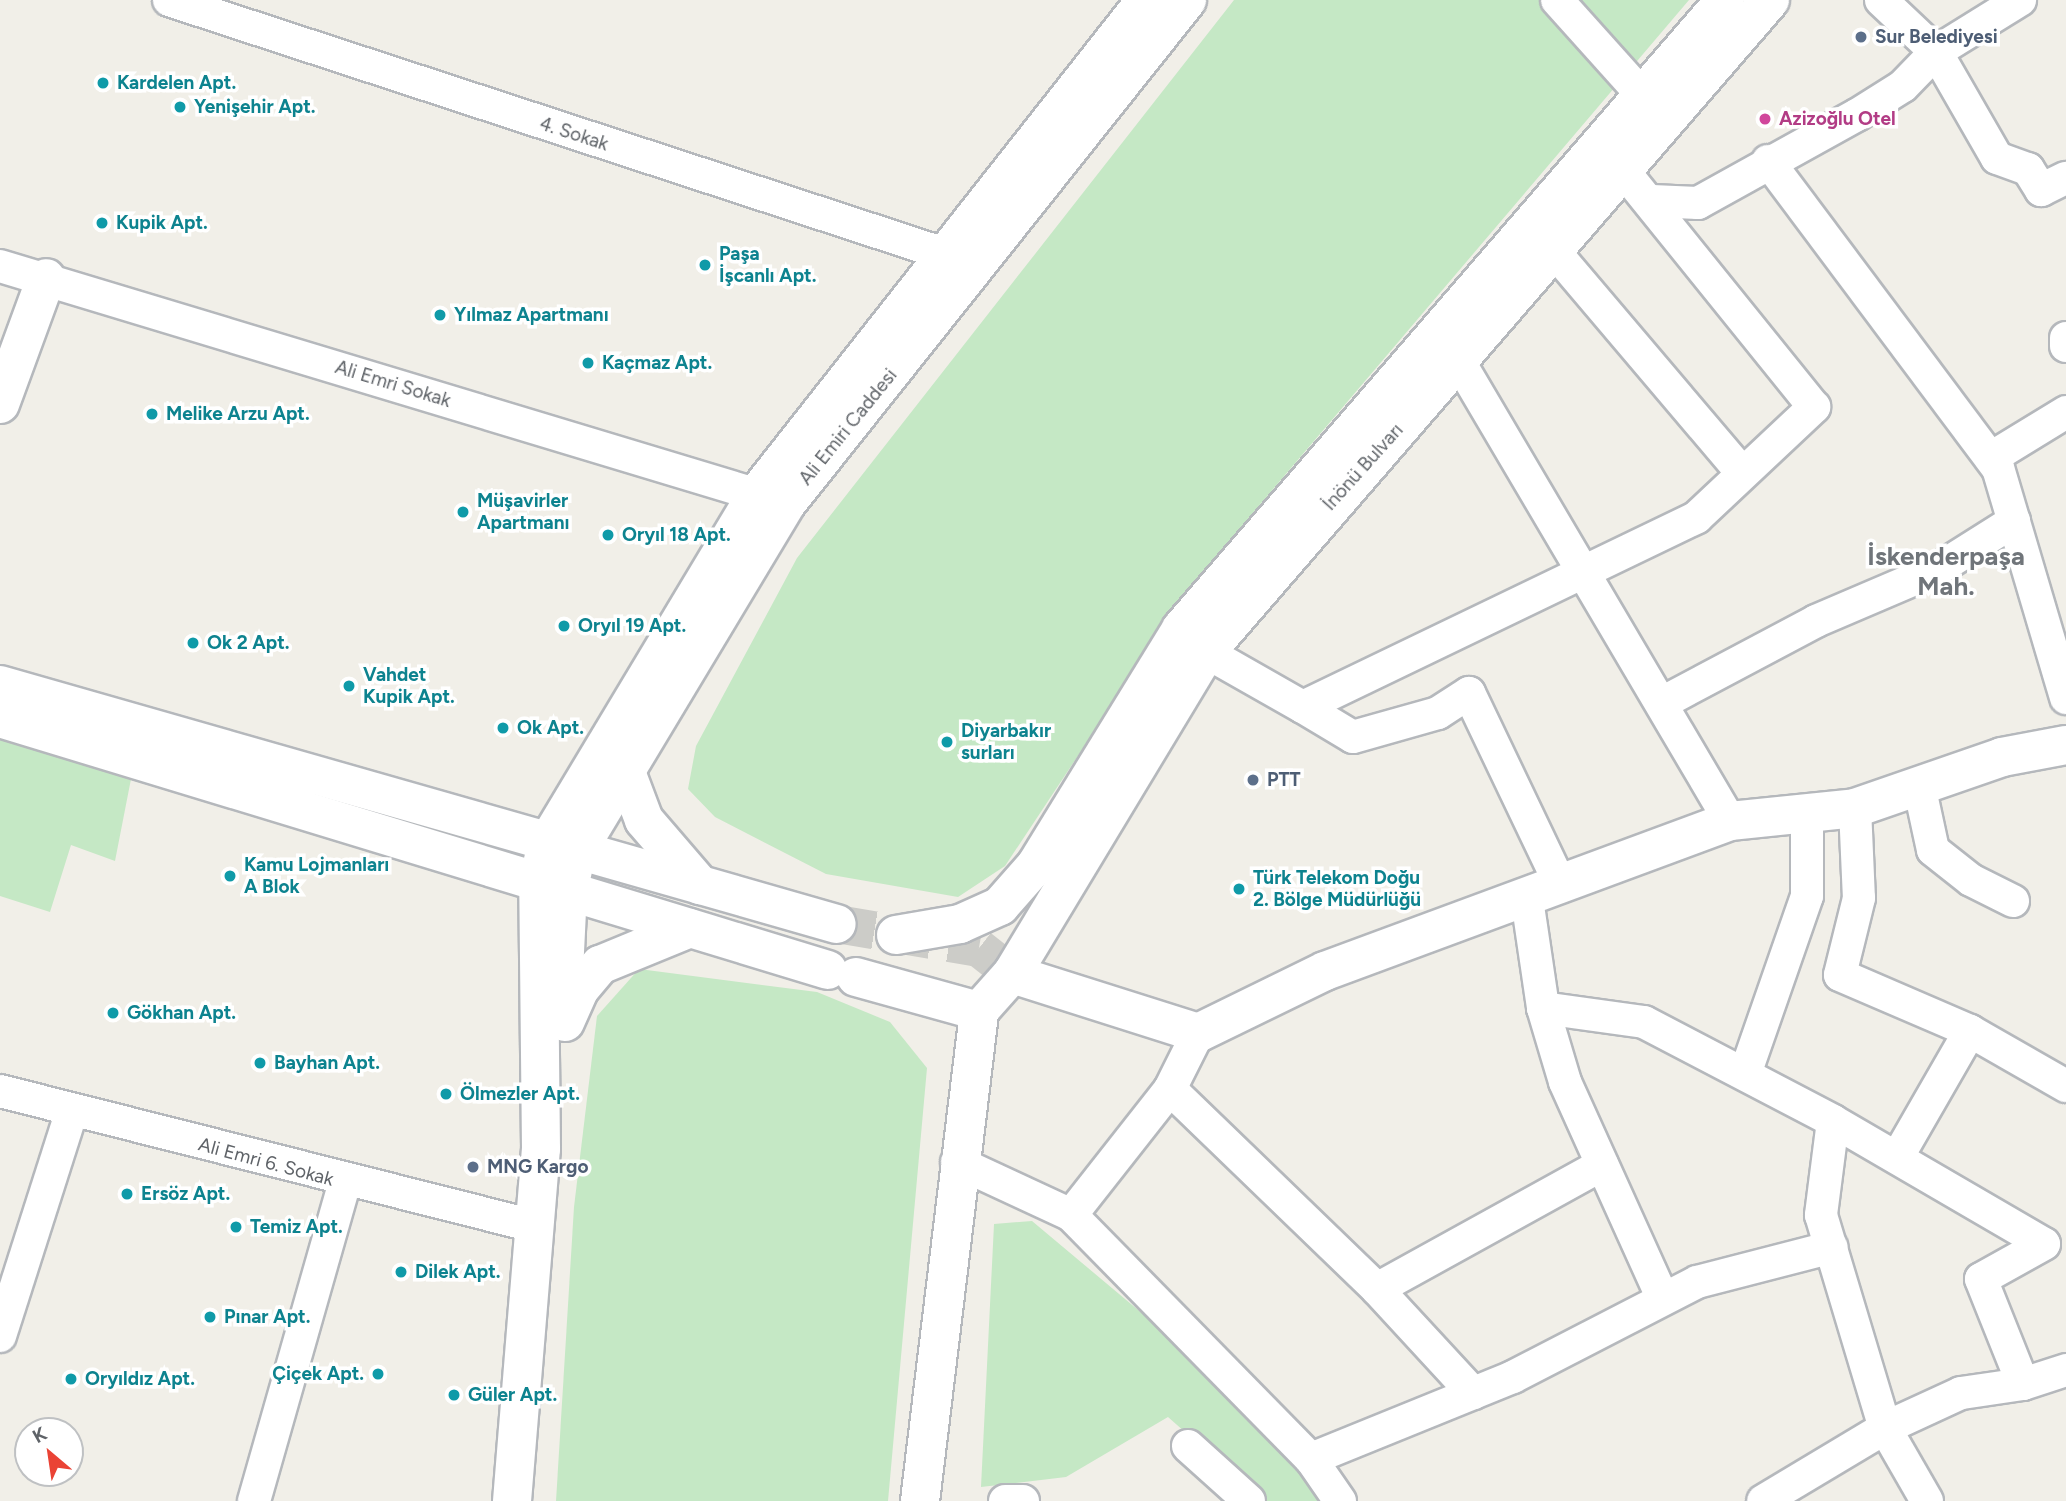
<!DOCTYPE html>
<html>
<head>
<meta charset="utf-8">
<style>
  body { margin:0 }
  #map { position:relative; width:2066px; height:1501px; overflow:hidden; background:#f1efe8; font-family:Figtree,sans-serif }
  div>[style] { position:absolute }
  .green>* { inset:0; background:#c5e8c5 }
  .secondary-tunnel>* { height:38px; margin-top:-19px; transform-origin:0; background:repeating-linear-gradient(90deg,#ccccc8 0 38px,transparent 0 57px) }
  .roads { filter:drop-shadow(2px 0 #b5b8bc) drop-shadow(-2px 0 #b5b8bc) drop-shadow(0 2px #b5b8bc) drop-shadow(0 -2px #b5b8bc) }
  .street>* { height:32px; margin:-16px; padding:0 16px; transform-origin:16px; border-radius:16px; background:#fff }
  .secondary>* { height:38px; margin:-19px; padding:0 19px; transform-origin:19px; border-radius:19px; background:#fff }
  .dots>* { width:19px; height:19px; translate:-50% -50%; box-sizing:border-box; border:4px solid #fff; border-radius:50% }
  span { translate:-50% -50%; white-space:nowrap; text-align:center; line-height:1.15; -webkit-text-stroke:7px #fff; paint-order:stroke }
  .service-label { font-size:19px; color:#4e5e75; font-weight:700 }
  .left { translate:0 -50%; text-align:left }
  .culture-label { font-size:19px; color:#0d838f; font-weight:700 }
  .right { translate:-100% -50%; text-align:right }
  .hotel-label { font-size:19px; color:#b23c85; font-weight:700 }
  .street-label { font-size:19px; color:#5f6368 }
  .district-label { font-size:26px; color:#70757a; font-weight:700 }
  .north { position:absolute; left:14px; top:1417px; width:70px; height:70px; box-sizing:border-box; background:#fff; border:2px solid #bfc1c3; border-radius:50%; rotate:331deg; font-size:19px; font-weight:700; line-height:28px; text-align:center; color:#5f6368 }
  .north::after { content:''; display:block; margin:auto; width:24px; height:32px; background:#ea4335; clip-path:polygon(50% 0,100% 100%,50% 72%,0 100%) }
</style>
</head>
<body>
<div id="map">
  <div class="green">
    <div style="clip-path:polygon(1234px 0,1689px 0,1189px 588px,1005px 866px,958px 897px,826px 874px,715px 817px,688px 789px,696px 746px,797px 558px)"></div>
    <div style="clip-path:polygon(0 734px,131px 779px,115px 861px,71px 845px,50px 912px,0 896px)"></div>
    <div style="clip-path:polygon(639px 969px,817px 992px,890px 1022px,927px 1068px,888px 1501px,556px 1501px,574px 1207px,597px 1016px)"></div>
    <div style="clip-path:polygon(1032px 1221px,1193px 1356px,1305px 1470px,1327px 1501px,1263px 1501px,1168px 1417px,1066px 1477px,981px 1487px,994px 1224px)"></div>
  </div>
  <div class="secondary-tunnel">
    <div style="left:837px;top:924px;width:144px;rotate:9.6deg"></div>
    <div style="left:979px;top:948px;width:42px;rotate:38.2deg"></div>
  </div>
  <div class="roads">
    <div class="street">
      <div style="left:169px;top:0;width:839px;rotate:18.13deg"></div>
      <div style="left:1557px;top:0;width:132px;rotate:48.1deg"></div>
      <div style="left:1881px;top:0;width:76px;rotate:43.4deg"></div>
      <div style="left:1936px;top:52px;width:122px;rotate:60.1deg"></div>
      <div style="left:1997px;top:158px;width:33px;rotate:20deg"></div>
      <div style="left:2028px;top:169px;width:25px;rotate:58deg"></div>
      <div style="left:2041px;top:190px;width:28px;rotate:-26deg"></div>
      <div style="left:1768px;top:161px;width:384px;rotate:53.2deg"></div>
      <div style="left:1998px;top:468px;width:240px;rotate:73.5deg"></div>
      <div style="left:1652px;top:201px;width:46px;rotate:2.5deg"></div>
      <div style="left:1698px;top:203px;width:182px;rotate:-29deg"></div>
      <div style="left:1857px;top:115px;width:54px;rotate:-32.2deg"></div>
      <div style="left:1903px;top:86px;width:47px;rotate:-45.9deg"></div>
      <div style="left:1936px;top:52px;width:99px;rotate:-31.8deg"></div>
      <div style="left:1554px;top:251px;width:291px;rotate:49.7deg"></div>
      <div style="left:0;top:266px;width:813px;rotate:16.81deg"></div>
      <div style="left:2066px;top:338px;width:8px;rotate:90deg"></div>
      <div style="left:1458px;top:360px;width:535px;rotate:59.46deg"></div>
      <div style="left:1991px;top:458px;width:88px;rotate:-31.5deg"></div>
      <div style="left:1206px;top:652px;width:112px;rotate:29.6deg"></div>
      <div style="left:1303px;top:707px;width:437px;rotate:-25.7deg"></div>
      <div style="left:1697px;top:517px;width:161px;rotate:-43.2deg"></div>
      <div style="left:1814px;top:407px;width:301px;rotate:-128.9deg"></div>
      <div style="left:1662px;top:703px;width:174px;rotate:-28deg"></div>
      <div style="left:1816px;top:621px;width:133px;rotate:-23.1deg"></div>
      <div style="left:1938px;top:569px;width:90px;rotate:-32.3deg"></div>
      <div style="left:1303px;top:707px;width:58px;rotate:31deg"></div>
      <div style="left:1353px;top:737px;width:88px;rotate:-15.8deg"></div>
      <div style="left:1438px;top:713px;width:37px;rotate:-33deg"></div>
      <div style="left:1469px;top:693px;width:214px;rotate:64.5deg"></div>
      <div style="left:1919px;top:785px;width:66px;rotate:77.8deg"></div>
      <div style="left:1933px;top:850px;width:48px;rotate:38.3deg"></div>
      <div style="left:1971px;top:880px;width:47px;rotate:26.6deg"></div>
      <div style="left:1855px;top:808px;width:90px;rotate:87.5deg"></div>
      <div style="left:1859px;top:898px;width:79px;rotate:103.9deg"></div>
      <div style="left:1840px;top:975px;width:142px;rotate:23.3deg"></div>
      <div style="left:1970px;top:1031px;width:146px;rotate:119.9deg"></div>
      <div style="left:1527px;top:899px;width:110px;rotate:81.6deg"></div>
      <div style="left:1543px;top:1008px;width:77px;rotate:73.4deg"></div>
      <div style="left:1565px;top:1082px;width:238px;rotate:65.7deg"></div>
      <div style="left:1543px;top:1008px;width:102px;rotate:7.9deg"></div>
      <div style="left:1644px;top:1022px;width:213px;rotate:27.6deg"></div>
      <div style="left:1833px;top:1121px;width:95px;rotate:97.3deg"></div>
      <div style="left:1821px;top:1215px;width:222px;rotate:73.3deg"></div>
      <div style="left:1885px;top:1428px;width:142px;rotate:149.1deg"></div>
      <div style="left:1970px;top:1031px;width:111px;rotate:29.8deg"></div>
      <div style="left:1198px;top:1033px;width:63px;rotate:116.6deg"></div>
      <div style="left:1170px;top:1089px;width:288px;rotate:44deg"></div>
      <div style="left:1377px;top:1289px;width:257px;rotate:-28.9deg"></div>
      <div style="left:1745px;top:1074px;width:188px;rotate:-70.8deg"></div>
      <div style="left:1807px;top:896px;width:83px;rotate:-90deg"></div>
      <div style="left:0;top:1091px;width:551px;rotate:14.19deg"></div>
      <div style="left:1833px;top:1121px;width:244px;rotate:30.2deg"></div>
      <div style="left:2044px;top:1244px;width:72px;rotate:150.9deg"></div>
      <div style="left:1981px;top:1279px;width:113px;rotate:68.2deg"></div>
      <div style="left:2023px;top:1384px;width:63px;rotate:171.7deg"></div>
      <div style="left:1961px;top:1393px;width:84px;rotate:155.3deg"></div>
      <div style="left:1885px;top:1428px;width:84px;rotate:60.1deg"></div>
      <div style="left:957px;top:1162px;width:126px;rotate:24.9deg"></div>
      <div style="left:1071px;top:1215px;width:342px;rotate:45.5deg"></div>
      <div style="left:1311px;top:1459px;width:51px;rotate:55.4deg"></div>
      <div style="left:1071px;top:1215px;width:160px;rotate:-51.8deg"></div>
      <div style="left:1377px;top:1289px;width:142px;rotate:47.3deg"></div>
      <div style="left:0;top:1336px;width:236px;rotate:-72.3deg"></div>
      <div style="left:2023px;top:1384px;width:45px;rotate:-18deg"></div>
      <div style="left:1188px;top:1446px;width:82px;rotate:42deg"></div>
      <div style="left:1311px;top:1459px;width:218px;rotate:-22.1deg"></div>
      <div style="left:1513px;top:1377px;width:207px;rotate:-27.3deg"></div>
      <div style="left:1697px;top:1282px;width:139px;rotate:-14.5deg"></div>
      <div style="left:254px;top:1501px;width:332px;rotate:-74.1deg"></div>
      <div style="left:1005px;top:1501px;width:18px"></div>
    </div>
    <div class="secondary">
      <div style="left:0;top:404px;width:134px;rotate:-69.9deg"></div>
      <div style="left:0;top:685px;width:870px;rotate:15.94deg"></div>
      <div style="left:0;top:718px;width:865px;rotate:16.93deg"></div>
      <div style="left:626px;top:772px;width:51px;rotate:69.4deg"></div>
      <div style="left:644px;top:820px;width:86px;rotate:49.3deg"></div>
      <div style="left:896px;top:935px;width:65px;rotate:-9.8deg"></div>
      <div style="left:960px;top:924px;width:44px;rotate:-24.2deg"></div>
      <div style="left:1000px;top:906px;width:55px;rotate:-48.7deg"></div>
      <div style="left:1036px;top:865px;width:277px;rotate:-58.4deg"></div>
      <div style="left:1181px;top:629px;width:832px;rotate:-49.14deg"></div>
      <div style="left:1012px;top:974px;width:195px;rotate:17.6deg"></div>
      <div style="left:1198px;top:1033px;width:141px;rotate:-26deg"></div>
      <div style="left:1325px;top:971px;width:432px;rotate:-20.3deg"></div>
      <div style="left:1730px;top:821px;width:126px;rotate:-5.9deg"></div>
      <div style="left:1855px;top:808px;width:156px;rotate:-19.1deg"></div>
      <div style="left:2002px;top:757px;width:65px;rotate:-10.6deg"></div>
      <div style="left:856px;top:977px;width:128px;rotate:15.5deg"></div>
      <div style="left:562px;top:1013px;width:121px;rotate:-87.2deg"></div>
      <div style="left:568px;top:892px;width:41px;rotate:-77.3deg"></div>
      <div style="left:577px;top:852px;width:406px;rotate:-59deg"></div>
      <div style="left:786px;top:504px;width:644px;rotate:-51.49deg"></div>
      <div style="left:565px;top:1022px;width:35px;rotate:-66deg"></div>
      <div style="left:579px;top:990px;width:33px;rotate:-50deg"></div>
      <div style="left:600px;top:965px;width:97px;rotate:-22.3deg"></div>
      <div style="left:512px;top:1501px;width:353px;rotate:-85.3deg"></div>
      <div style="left:541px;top:1149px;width:267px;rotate:-90.6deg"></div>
      <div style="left:538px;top:882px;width:40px;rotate:-77deg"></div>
      <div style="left:547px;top:843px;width:406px;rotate:-59deg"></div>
      <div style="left:756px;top:495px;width:630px;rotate:-51.77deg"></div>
      <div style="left:920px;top:1501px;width:494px;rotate:-83.1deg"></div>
      <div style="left:979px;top:1011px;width:50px;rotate:-48.3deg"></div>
      <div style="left:1012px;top:974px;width:376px;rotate:-58.9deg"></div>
      <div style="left:1206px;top:652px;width:862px;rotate:-49.14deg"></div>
    </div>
  </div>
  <div class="dots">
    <div style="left:1861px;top:37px;background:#5c6f8a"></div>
    <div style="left:103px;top:83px;background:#0f9aa8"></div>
    <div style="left:180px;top:107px;background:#0f9aa8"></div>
    <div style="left:1765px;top:119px;background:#d1479c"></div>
    <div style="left:102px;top:223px;background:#0f9aa8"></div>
    <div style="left:705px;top:265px;background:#0f9aa8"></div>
    <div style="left:440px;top:315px;background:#0f9aa8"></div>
    <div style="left:588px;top:363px;background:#0f9aa8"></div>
    <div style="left:152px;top:414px;background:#0f9aa8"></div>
    <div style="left:463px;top:512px;background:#0f9aa8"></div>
    <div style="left:608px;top:535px;background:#0f9aa8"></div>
    <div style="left:564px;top:626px;background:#0f9aa8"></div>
    <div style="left:193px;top:643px;background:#0f9aa8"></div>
    <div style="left:349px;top:686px;background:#0f9aa8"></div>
    <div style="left:503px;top:728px;background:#0f9aa8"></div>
    <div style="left:947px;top:742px;background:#0f9aa8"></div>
    <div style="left:1253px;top:780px;background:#5c6f8a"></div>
    <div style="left:230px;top:876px;background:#0f9aa8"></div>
    <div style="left:1239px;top:889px;background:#0f9aa8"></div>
    <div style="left:113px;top:1013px;background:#0f9aa8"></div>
    <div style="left:260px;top:1063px;background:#0f9aa8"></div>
    <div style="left:446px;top:1094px;background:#0f9aa8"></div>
    <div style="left:473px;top:1167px;background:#5c6f8a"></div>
    <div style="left:127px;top:1194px;background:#0f9aa8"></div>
    <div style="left:236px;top:1227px;background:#0f9aa8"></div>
    <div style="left:401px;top:1272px;background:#0f9aa8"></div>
    <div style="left:210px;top:1317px;background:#0f9aa8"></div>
    <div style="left:378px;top:1374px;background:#0f9aa8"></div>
    <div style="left:71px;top:1379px;background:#0f9aa8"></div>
    <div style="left:454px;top:1395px;background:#0f9aa8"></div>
  </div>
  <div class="service-label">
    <span class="left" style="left:1875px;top:37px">Sur Belediyesi</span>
    <span class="left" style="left:1267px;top:780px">PTT</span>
    <span class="left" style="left:487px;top:1167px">MNG Kargo</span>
  </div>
  <div class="culture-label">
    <span class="left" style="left:117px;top:83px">Kardelen Apt.</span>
    <span class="left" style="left:194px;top:107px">Yenişehir Apt.</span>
    <span class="left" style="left:116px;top:223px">Kupik Apt.</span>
    <span class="left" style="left:719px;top:265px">Paşa<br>İşcanlı Apt.</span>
    <span class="left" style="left:454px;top:315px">Yılmaz Apartmanı</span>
    <span class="left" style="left:602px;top:363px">Kaçmaz Apt.</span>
    <span class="left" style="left:166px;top:414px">Melike Arzu Apt.</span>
    <span class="left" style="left:477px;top:512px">Müşavirler<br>Apartmanı</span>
    <span class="left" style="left:622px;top:535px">Oryıl 18 Apt.</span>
    <span class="left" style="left:578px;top:626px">Oryıl 19 Apt.</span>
    <span class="left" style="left:207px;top:643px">Ok 2 Apt.</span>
    <span class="left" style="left:363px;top:686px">Vahdet<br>Kupik Apt.</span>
    <span class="left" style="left:517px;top:728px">Ok Apt.</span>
    <span class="left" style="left:961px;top:742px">Diyarbakır<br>surları</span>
    <span class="left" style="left:244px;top:876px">Kamu Lojmanları<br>A Blok</span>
    <span class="left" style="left:1253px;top:889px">Türk Telekom Doğu<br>2. Bölge Müdürlüğü</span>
    <span class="left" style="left:127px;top:1013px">Gökhan Apt.</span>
    <span class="left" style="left:274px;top:1063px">Bayhan Apt.</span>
    <span class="left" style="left:460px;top:1094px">Ölmezler Apt.</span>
    <span class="left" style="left:141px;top:1194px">Ersöz Apt.</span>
    <span class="left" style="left:250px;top:1227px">Temiz Apt.</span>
    <span class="left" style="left:415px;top:1272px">Dilek Apt.</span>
    <span class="left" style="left:224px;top:1317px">Pınar Apt.</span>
    <span class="right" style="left:364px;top:1374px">Çiçek Apt.</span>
    <span class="left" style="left:85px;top:1379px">Oryıldız Apt.</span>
    <span class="left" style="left:468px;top:1395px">Güler Apt.</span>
  </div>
  <div class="hotel-label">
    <span class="left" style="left:1779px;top:119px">Azizoğlu Otel</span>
  </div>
  <div class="street-label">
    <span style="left:574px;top:134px;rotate:18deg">4. Sokak</span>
    <span style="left:393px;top:384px;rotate:17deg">Ali Emri Sokak</span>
    <span style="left:848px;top:427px;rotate:-51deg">Ali Emiri Caddesi</span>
    <span style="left:1363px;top:467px;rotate:-48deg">İnönü Bulvarı</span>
    <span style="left:266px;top:1162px;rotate:15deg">Ali Emri 6. Sokak</span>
  </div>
  <div class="district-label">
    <span style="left:1946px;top:572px">İskenderpaşa<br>Mah.</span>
  </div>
  <div class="north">K</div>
</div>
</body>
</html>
